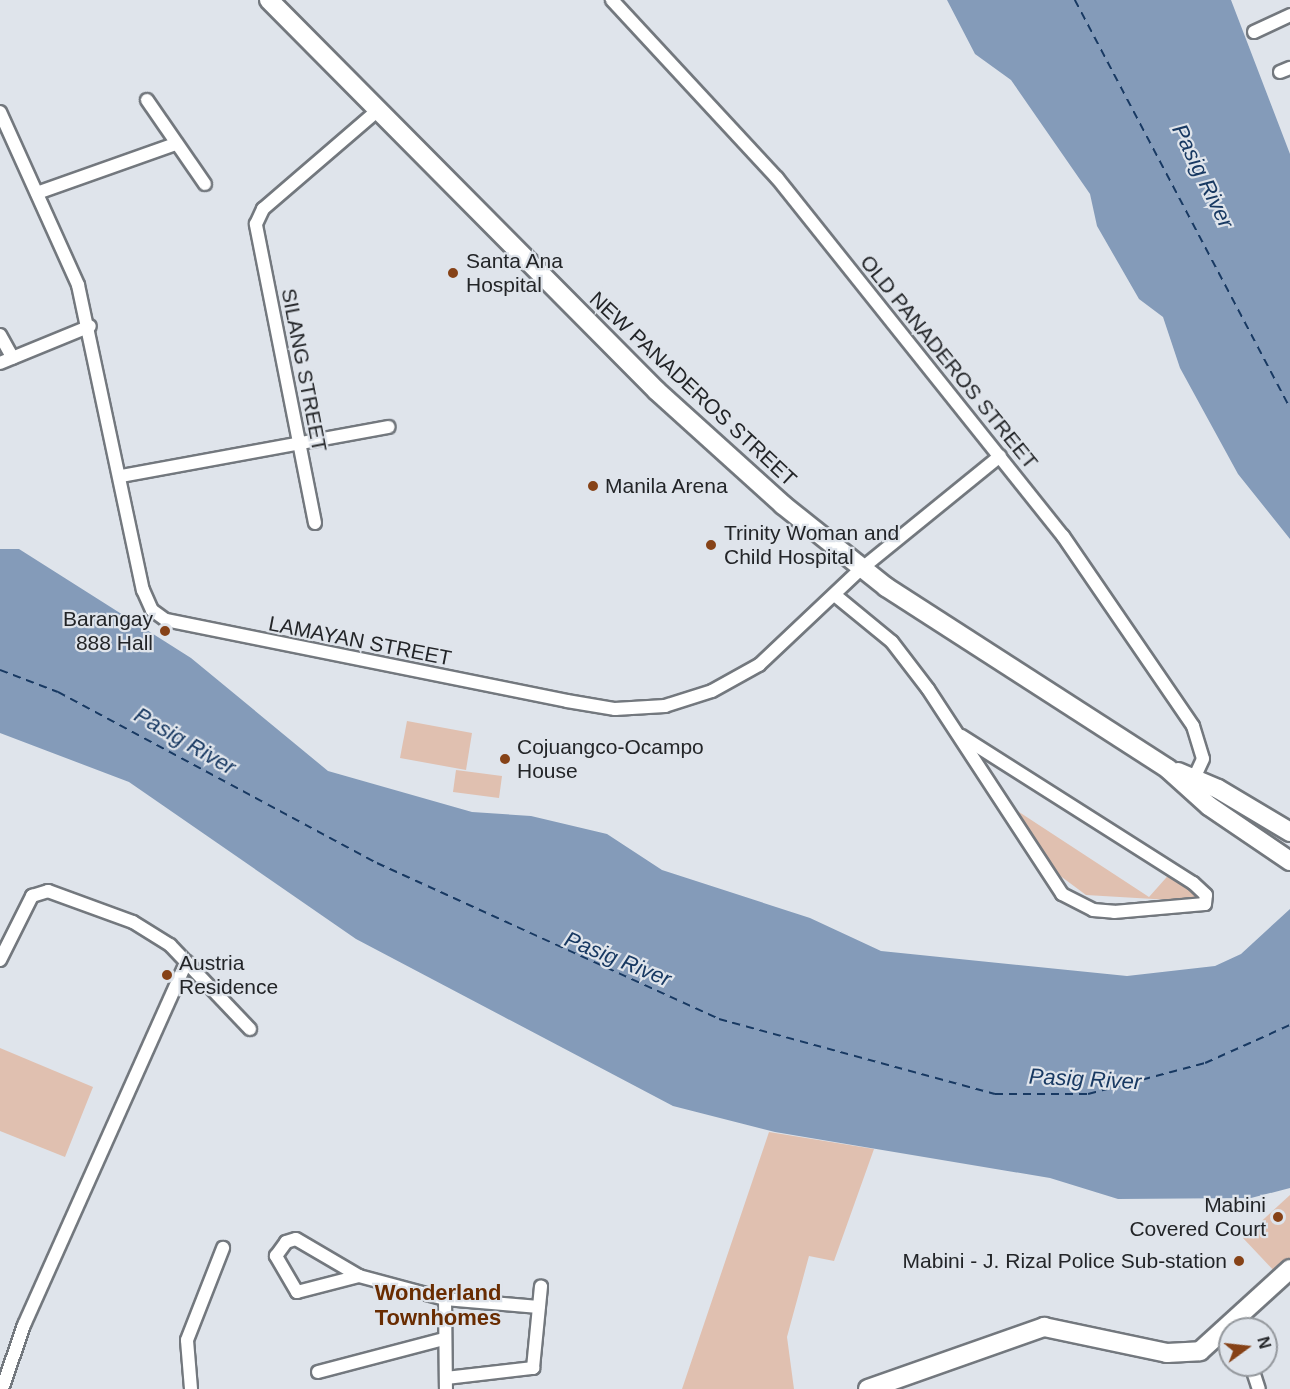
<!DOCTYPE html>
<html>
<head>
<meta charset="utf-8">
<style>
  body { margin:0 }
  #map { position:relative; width:1290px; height:1389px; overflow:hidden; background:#dfe4eb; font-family:Helvetica,sans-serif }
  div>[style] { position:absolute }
  .green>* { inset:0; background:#e0c0b0 }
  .water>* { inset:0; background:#849bb9 }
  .ferry>* { height:1.5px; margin-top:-0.75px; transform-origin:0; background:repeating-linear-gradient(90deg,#183962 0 8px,transparent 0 14px) }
  .roads { filter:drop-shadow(2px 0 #73787e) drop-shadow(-2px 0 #73787e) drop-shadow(0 2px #73787e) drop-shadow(0 -2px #73787e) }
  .street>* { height:12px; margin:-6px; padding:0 6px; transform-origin:6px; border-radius:6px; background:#fff }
  .secondary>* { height:18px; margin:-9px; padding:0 9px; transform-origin:9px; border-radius:9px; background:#fff }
  .dots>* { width:16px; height:16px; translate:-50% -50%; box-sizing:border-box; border:3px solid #dfe4eb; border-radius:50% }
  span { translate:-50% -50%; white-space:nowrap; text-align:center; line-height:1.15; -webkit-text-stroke:4.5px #dfe4eb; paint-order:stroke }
  .poi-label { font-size:21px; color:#232528 }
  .left { translate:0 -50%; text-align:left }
  .right { translate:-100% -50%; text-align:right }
  .street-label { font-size:21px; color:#232528 }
  .water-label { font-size:22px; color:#183962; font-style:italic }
  .neighbourhood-label { font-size:22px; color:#692c01; font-weight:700 }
  .north { position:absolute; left:1218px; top:1317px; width:60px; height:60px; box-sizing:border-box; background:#dfe4eb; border:2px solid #94989d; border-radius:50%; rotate:75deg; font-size:16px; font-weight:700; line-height:24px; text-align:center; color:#232528 }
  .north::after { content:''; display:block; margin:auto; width:21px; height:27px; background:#864217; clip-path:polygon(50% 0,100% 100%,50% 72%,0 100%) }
</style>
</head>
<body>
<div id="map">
  <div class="green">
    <div style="clip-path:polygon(407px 721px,472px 733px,466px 770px,400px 758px)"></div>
    <div style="clip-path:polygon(456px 770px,502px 776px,499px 798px,453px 792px)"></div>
    <div style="clip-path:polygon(1016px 810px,1149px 897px,1173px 870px,1204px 902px,1086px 895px,1055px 872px,1015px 820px)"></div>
    <div style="clip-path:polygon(0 1048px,93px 1087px,65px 1157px,0 1131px)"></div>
    <div style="clip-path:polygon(769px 1132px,874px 1149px,834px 1261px,809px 1256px,787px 1337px,794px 1389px,682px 1389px)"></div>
    <div style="clip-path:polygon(1290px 1195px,1290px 1262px,1277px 1274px,1243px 1238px)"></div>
  </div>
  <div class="water">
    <div style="clip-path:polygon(947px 0,1231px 0,1290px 154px,1290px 539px,1238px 474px,1180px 368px,1163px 317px,1139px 299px,1097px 226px,1090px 194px,1011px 80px,975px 54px)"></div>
    <div style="clip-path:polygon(0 549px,19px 549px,191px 658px,328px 771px,472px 812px,531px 816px,607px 834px,662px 870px,810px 918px,881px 951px,1127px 976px,1215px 966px,1241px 954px,1290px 909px,1290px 1188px,1251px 1198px,1118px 1199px,1050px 1178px,775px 1132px,673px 1106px,356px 939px,129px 782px,0 733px)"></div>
  </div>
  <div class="ferry">
    <div style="left:1075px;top:0;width:461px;rotate:62.2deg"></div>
    <div style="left:0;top:670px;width:62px;rotate:20.8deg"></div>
    <div style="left:58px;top:692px;width:362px;rotate:28.2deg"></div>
    <div style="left:377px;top:863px;width:376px;rotate:24.5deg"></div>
    <div style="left:719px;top:1019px;width:286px;rotate:15.2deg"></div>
    <div style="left:995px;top:1094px;width:93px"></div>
    <div style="left:1088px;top:1094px;width:121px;rotate:-14.8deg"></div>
    <div style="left:1205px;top:1063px;width:93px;rotate:-24.1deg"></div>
  </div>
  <div class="roads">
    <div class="street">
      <div style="left:612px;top:0;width:243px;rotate:47.2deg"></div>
      <div style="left:777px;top:178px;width:458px;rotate:51.4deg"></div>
      <div style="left:1063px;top:536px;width:230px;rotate:55.6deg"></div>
      <div style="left:1193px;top:726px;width:34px;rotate:73deg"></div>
      <div style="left:1203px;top:759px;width:21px;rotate:115deg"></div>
      <div style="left:1254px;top:32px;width:40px;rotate:-25deg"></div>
      <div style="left:1280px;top:72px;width:11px;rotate:-22deg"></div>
      <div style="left:147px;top:100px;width:102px;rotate:55.4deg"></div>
      <div style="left:0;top:112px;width:190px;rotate:65.7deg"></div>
      <div style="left:78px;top:285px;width:312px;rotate:78deg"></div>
      <div style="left:143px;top:590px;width:22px;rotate:66deg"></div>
      <div style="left:152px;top:610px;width:17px;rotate:36deg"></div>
      <div style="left:166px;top:620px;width:409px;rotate:11.4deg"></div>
      <div style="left:567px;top:701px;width:49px;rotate:9.5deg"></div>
      <div style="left:615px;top:709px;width:50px;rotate:-3.4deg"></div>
      <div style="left:665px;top:706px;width:49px;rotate:-17.7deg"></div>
      <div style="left:712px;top:691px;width:54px;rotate:-29deg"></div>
      <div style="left:759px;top:665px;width:140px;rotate:-43.3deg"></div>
      <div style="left:861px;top:569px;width:179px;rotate:-39.1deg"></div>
      <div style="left:37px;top:193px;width:146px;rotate:-19.5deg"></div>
      <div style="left:0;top:335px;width:26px;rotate:61deg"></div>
      <div style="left:0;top:363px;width:97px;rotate:-22.3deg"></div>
      <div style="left:121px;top:476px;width:272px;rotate:-10.4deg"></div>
      <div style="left:315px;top:523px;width:305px;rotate:-101.2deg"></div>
      <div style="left:256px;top:224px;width:17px;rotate:-65deg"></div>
      <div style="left:263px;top:209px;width:152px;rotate:-40.7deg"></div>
      <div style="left:836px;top:596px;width:72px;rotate:39.4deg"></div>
      <div style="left:892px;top:642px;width:59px;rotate:52.5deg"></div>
      <div style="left:928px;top:689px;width:245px;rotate:56.8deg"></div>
      <div style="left:1062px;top:894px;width:35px;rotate:27deg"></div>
      <div style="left:1093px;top:910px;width:21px;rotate:5deg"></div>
      <div style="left:1114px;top:912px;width:91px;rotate:-5deg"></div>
      <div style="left:1205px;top:904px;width:9px;rotate:-84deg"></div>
      <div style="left:1206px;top:895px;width:18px;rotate:-137deg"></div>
      <div style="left:1193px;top:883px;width:275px;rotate:-147.6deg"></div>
      <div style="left:0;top:960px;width:72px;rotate:-63.4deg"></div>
      <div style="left:32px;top:896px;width:17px;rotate:-17deg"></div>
      <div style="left:48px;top:891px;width:90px;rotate:20deg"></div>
      <div style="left:133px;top:922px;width:44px;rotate:31.9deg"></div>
      <div style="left:170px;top:945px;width:116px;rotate:46.4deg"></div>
      <div style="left:359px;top:1276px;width:64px;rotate:165.5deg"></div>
      <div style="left:297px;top:1292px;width:42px;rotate:-120.3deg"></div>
      <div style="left:276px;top:1256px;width:17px;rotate:-54deg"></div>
      <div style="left:286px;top:1242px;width:10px;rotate:-17deg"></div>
      <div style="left:296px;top:1239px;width:73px;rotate:30.4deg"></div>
      <div style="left:359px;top:1276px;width:89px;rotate:15deg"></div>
      <div style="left:445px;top:1299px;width:94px;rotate:4.9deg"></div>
      <div style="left:445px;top:1299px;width:90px;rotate:89.4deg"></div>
      <div style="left:1251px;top:1365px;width:25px;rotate:72deg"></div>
      <div style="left:318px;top:1372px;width:130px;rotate:-14.7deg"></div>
      <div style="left:446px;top:1378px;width:88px;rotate:-6.6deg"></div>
      <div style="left:533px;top:1368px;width:82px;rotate:-84.4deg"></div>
      <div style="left:2px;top:1389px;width:68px;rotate:-71deg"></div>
      <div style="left:24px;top:1325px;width:398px;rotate:-65.9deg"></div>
      <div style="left:191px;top:1389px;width:49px;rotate:-94.7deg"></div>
      <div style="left:187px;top:1340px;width:99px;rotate:-68.6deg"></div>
    </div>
    <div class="secondary">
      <div style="left:269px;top:0;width:551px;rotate:45.22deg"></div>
      <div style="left:657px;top:391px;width:170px;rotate:42.1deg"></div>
      <div style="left:783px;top:505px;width:132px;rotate:38.5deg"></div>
      <div style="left:886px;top:587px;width:336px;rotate:32.8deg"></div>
      <div style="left:1168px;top:769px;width:55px;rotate:42.1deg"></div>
      <div style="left:1209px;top:806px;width:98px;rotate:34.2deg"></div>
      <div style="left:1178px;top:772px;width:43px;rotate:23deg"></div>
      <div style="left:1218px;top:789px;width:84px;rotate:30.8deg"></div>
      <div style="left:868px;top:1389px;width:187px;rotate:-19.4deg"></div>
      <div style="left:1044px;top:1327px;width:126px;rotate:11.9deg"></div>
      <div style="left:1167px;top:1353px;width:33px;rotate:-3deg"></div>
      <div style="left:1200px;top:1351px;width:122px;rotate:-42.3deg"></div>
    </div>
  </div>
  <div class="dots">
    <div style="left:453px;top:273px;background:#864217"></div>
    <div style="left:593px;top:486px;background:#864217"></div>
    <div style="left:711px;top:545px;background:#864217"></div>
    <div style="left:165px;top:631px;background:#864217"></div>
    <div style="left:505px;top:759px;background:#864217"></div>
    <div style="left:167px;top:975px;background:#864217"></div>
    <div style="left:1278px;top:1217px;background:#864217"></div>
    <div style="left:1239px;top:1261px;background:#864217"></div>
  </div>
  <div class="poi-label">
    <span class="left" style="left:466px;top:273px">Santa Ana<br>Hospital</span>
    <span class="left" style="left:605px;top:486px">Manila Arena</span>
    <span class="left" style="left:724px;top:545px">Trinity Woman and<br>Child Hospital</span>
    <span class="right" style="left:153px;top:631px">Barangay<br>888 Hall</span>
    <span class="left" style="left:517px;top:759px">Cojuangco-Ocampo<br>House</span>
    <span class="left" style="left:179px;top:975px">Austria<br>Residence</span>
    <span class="right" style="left:1266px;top:1217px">Mabini<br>Covered Court</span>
    <span class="right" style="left:1227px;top:1261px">Mabini - J. Rizal Police Sub-station</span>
  </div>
  <div class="street-label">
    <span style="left:949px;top:362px;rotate:51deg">OLD PANADEROS STREET</span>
    <span style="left:304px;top:370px;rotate:79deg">SILANG STREET</span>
    <span style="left:693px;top:389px;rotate:43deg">NEW PANADEROS STREET</span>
    <span style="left:360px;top:641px;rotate:11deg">LAMAYAN STREET</span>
  </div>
  <div class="water-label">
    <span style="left:1203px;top:176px;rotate:64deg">Pasig River</span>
    <span style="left:185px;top:741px;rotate:30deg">Pasig River</span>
    <span style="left:618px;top:959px;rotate:22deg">Pasig River</span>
    <span style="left:1085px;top:1079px;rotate:3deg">Pasig River</span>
  </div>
  <div class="neighbourhood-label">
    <span style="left:438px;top:1305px">Wonderland<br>Townhomes</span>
  </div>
  <div class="north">N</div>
</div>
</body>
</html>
